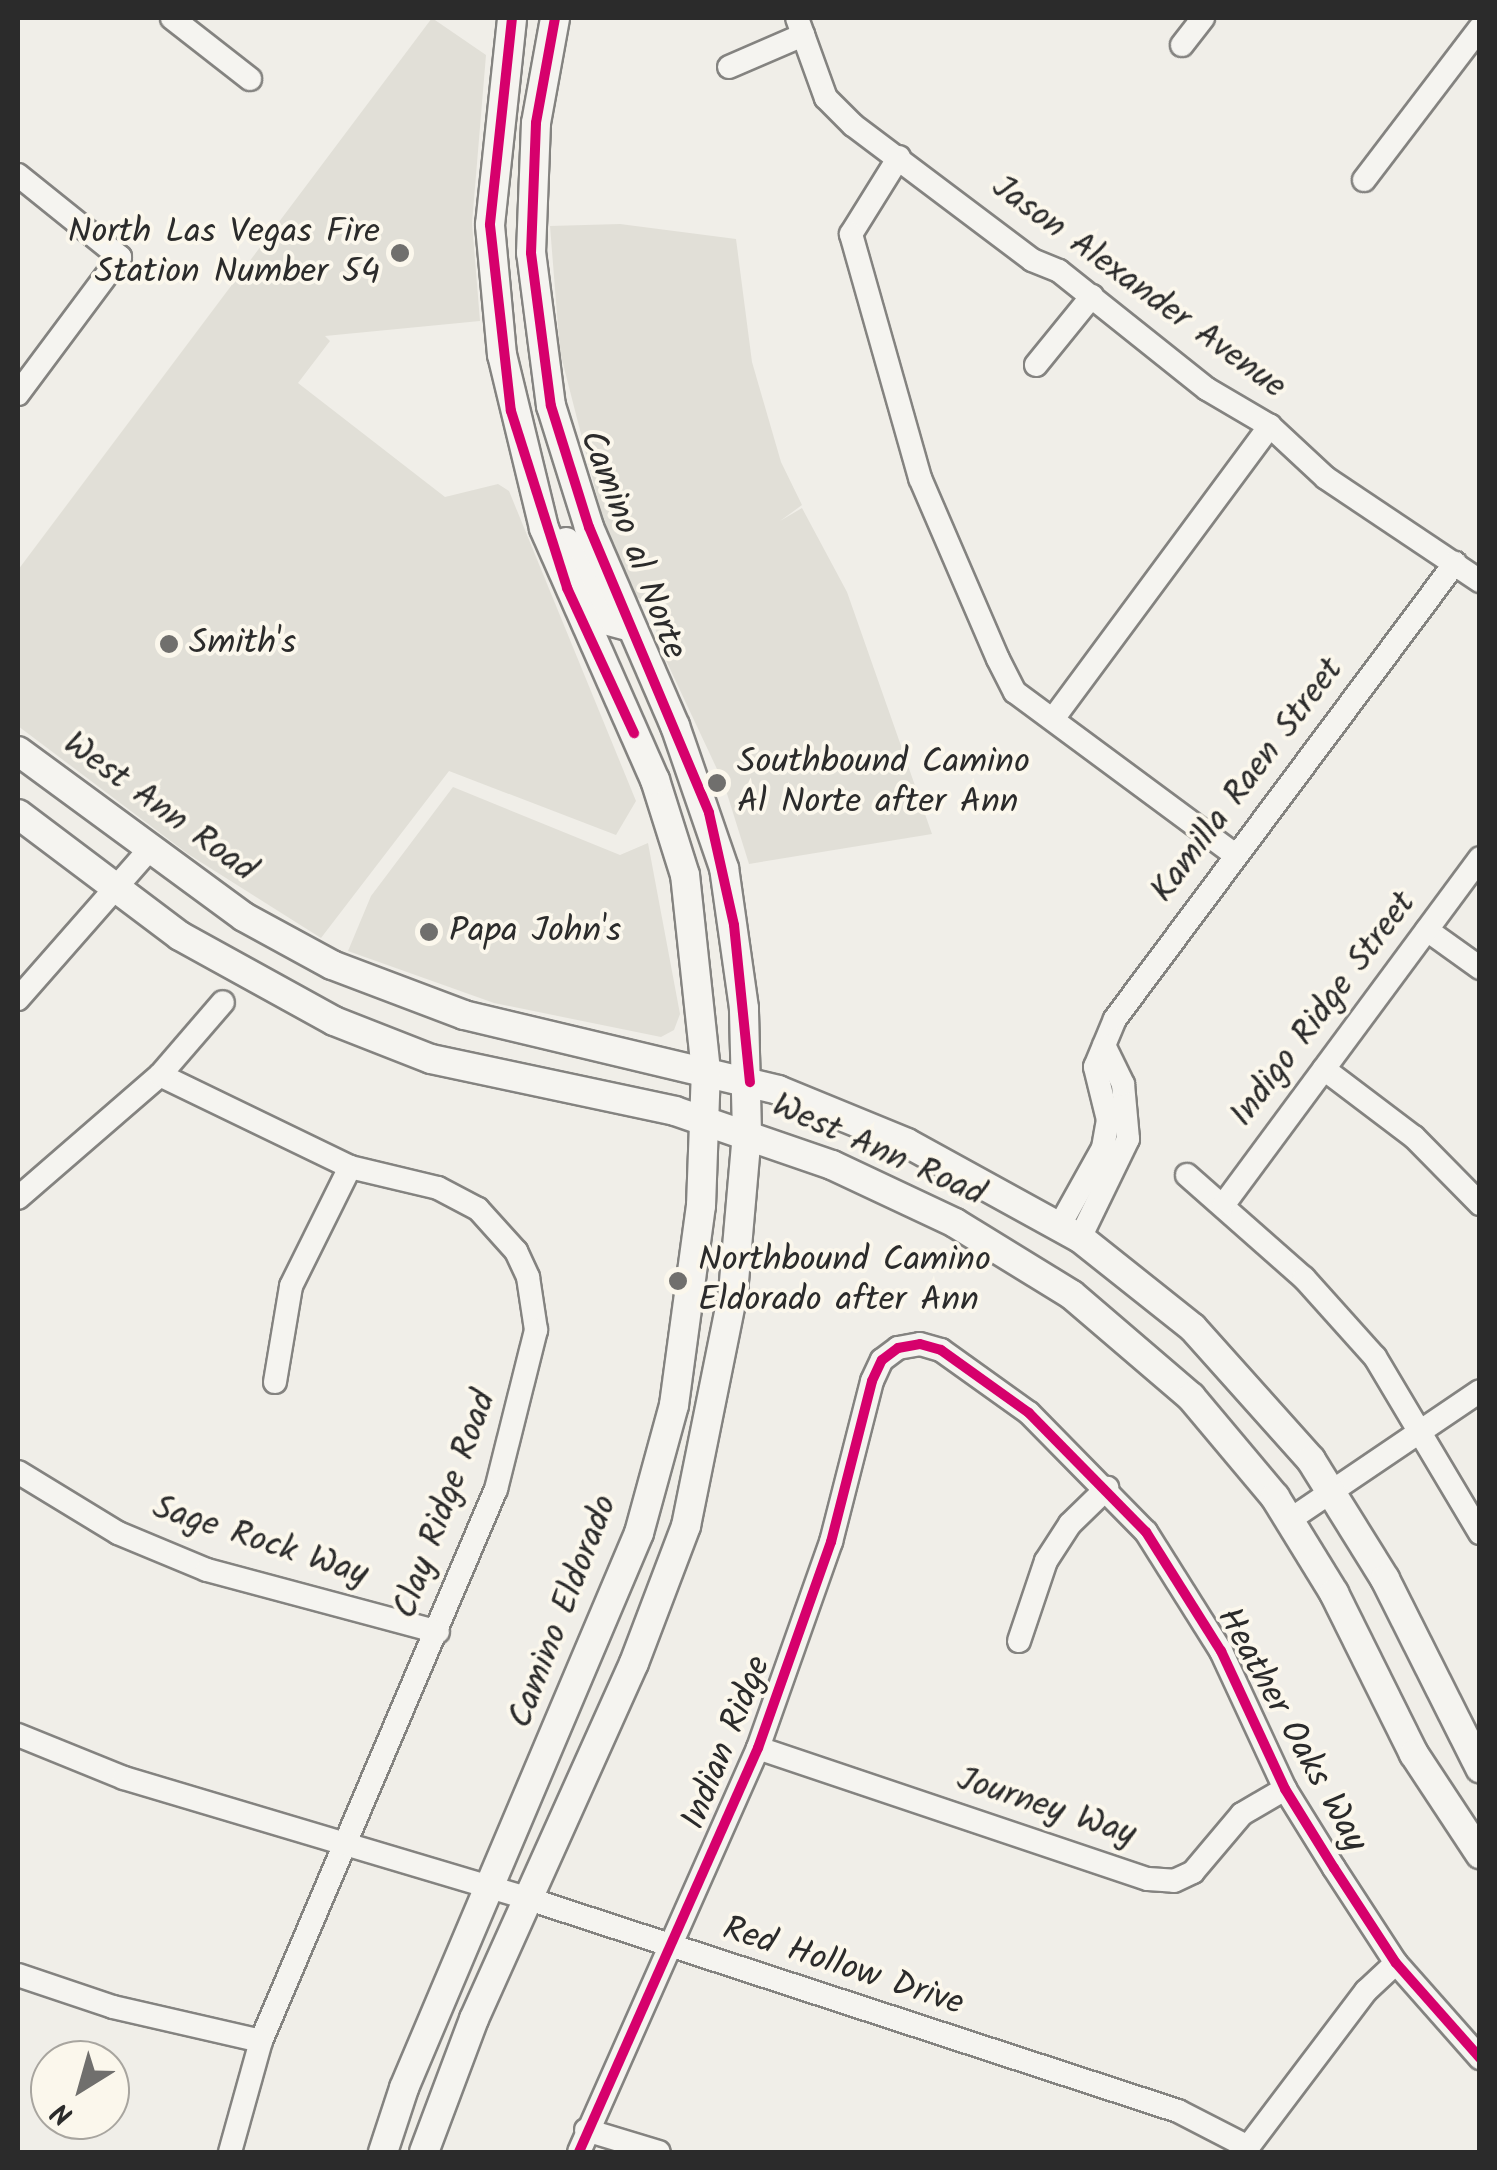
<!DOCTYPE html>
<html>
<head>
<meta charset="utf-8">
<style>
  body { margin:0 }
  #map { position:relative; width:1497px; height:2170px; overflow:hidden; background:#f0eee8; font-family:Kalam,sans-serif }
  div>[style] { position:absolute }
  .built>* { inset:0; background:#e1dfd7 }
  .roads { filter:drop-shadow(2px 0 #848380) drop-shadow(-2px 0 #848380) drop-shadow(0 2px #848380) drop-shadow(0 -2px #848380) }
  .minor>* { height:22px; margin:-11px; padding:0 11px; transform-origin:11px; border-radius:11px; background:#f5f4f0 }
  .major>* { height:28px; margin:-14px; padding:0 14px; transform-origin:14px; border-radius:14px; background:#f5f4f0 }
  .cycleway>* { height:10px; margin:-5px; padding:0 5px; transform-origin:5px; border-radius:5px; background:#d6006c }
  .dots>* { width:28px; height:28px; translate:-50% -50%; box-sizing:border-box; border:5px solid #fbf7ec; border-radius:50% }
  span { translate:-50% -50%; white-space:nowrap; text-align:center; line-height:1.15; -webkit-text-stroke:8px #fbf7ec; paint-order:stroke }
  .poi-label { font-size:35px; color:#2b2b2b }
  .right { translate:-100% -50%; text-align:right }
  .left { translate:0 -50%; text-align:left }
  .street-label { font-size:35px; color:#2b2b2b }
  .frame { position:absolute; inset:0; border:20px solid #2b2b2b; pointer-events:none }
  .north { position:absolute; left:30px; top:2040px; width:100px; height:100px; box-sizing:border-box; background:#fbf7ec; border:2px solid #a8a59f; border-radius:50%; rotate:217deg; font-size:28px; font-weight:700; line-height:40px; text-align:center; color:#2b2b2b }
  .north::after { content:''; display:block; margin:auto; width:35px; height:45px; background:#706f6d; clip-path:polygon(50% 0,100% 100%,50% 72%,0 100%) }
</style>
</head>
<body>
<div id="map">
  <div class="built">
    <div style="clip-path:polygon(432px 18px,486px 55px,472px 223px,480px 321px,325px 336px,330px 341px,298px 383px,445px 497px,498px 484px,509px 491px,636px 801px,616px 835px,449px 771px,321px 938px,188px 854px,18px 726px,18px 570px)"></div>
    <div style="clip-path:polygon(620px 224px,736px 239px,752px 362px,781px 462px,802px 505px,780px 521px,802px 508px,847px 592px,932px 834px,749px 864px,724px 784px,663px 654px,647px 601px,635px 597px,603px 520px,560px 352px,550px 226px)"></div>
    <div style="clip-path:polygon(453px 787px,620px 855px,648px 843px,680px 1014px,674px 1030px,661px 1037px,494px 1003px,348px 951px,371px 896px)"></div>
  </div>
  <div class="roads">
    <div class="minor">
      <div style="left:172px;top:18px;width:99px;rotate:38deg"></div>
      <div style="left:797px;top:18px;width:85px;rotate:70.1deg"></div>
      <div style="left:826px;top:98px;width:38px;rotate:45deg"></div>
      <div style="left:853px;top:125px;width:224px;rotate:37deg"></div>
      <div style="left:1032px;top:260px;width:29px;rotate:22deg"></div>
      <div style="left:1059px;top:271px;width:189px;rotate:38.6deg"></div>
      <div style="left:1207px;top:389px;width:73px;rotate:30.4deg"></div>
      <div style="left:1270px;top:426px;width:76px;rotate:42.9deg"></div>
      <div style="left:1326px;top:478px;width:185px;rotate:33.8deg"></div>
      <div style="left:1182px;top:45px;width:34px;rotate:-52deg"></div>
      <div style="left:729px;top:67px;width:81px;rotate:-23.4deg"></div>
      <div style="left:899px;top:157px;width:91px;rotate:121.9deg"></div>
      <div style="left:851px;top:234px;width:254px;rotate:74.2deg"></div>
      <div style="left:920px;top:478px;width:197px;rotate:66.7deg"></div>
      <div style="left:998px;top:659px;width:37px;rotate:63deg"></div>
      <div style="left:1015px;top:692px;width:274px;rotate:36.5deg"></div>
      <div style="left:18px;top:175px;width:131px;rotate:38.8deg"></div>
      <div style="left:120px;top:257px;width:171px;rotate:126.7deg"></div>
      <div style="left:1364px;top:180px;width:191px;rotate:-52.7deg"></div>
      <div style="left:1036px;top:365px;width:89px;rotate:-50.9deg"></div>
      <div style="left:1053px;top:719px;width:365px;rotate:-53.5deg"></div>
      <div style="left:1427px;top:930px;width:65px;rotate:35.6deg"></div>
      <div style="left:18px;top:999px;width:200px;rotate:-48.7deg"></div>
      <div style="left:1324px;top:1069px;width:113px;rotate:37.1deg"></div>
      <div style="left:1414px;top:1137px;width:94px;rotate:45.4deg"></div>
      <div style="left:160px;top:1075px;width:211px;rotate:25.8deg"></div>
      <div style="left:350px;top:1167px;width:90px;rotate:13.4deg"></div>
      <div style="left:438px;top:1188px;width:45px;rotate:27.7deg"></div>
      <div style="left:478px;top:1209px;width:57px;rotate:47.9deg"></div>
      <div style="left:516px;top:1251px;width:29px;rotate:65deg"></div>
      <div style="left:528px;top:1277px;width:54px;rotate:81.4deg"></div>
      <div style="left:536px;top:1330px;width:164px;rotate:104.1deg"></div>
      <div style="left:496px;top:1489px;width:600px;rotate:113.06deg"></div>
      <div style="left:261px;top:2041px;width:115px;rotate:105.6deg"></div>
      <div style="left:1187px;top:1175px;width:156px;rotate:41.4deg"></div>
      <div style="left:1304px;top:1278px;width:106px;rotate:48.1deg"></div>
      <div style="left:1375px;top:1357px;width:205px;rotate:59.2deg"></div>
      <div style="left:18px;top:1198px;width:188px;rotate:-40.9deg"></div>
      <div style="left:160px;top:1075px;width:96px;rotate:-49.2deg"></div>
      <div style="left:1224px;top:1204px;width:430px;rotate:-53.5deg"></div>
      <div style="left:1060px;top:1225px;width:88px;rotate:-60.8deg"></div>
      <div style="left:1103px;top:1148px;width:28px;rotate:-80deg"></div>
      <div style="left:1108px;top:1120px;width:55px;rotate:-103.8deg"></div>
      <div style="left:1095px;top:1067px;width:52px;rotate:-67.4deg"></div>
      <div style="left:1115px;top:1019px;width:569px;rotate:-53.29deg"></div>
      <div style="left:1080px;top:1238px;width:110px;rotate:-64.1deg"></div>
      <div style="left:1128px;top:1139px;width:55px;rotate:-95.2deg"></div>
      <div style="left:1123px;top:1084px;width:43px;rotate:-116deg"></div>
      <div style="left:275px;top:1382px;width:97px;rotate:-80.5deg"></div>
      <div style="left:291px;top:1286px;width:133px;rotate:-63.6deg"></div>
      <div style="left:18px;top:1472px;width:117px;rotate:31.4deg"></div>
      <div style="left:118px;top:1533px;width:96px;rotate:22.6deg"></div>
      <div style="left:207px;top:1570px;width:239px;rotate:15deg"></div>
      <div style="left:1291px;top:1519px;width:228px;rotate:-34.1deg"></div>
      <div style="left:1019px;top:1641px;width:84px;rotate:-71.4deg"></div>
      <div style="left:1046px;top:1561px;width:44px;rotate:-57deg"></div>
      <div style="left:1070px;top:1524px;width:52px;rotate:-44.2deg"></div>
      <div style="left:18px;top:1735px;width:114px;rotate:22.1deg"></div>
      <div style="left:124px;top:1778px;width:423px;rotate:16.6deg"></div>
      <div style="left:529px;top:1899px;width:683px;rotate:18.09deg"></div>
      <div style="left:1178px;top:2111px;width:79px;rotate:27.2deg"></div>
      <div style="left:1248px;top:2147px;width:196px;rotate:-52.9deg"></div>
      <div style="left:1366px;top:1991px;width:41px;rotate:-43deg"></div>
      <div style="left:758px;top:1748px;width:411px;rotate:18.6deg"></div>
      <div style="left:1148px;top:1879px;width:26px;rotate:4deg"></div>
      <div style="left:1174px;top:1881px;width:21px;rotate:-25deg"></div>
      <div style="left:1193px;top:1872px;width:76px;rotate:-49.8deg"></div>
      <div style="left:1242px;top:1814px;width:50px;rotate:-30.2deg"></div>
      <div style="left:18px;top:1975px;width:100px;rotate:18.6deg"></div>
      <div style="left:113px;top:2007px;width:152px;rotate:12.9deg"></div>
      <div style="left:586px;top:2130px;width:76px;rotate:16.8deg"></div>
      <div style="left:579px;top:2152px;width:442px;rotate:-66.1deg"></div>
      <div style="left:758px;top:1748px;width:219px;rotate:-70.5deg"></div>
      <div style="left:831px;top:1542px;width:166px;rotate:-75.7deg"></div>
      <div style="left:872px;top:1381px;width:23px;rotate:-65deg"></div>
      <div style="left:882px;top:1360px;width:20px;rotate:-37deg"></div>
      <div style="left:898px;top:1348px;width:22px;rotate:-10deg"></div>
      <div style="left:920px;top:1344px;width:22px;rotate:16deg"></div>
      <div style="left:941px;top:1350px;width:108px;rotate:35.6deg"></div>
      <div style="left:1029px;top:1413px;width:167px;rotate:45.5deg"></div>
      <div style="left:1146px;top:1532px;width:141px;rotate:57.8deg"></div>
      <div style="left:1221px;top:1651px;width:152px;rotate:65.1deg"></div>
      <div style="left:1285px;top:1789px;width:93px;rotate:58.2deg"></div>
      <div style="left:1334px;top:1868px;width:113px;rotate:56.9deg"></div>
      <div style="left:1396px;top:1963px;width:127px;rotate:48.5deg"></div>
    </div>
    <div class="major">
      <div style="left:566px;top:542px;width:87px;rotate:63.4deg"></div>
      <div style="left:605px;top:620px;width:27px;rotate:15deg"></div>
      <div style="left:18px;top:751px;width:280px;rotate:36.3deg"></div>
      <div style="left:244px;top:917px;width:100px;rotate:28.6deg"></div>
      <div style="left:332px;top:965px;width:141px;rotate:20.7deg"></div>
      <div style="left:464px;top:1015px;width:323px;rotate:13.4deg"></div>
      <div style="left:778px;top:1090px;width:139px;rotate:22.3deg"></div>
      <div style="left:907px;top:1143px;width:197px;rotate:28.8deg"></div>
      <div style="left:1080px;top:1238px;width:144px;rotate:38.5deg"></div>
      <div style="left:1193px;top:1328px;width:177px;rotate:48.2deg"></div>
      <div style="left:1311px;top:1460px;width:140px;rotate:58.1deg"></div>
      <div style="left:1385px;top:1579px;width:212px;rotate:63.3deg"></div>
      <div style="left:18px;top:814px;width:203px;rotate:37deg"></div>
      <div style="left:180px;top:936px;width:176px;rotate:28.9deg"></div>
      <div style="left:334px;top:1021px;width:104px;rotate:21.4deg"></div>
      <div style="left:431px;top:1059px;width:249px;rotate:12deg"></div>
      <div style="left:675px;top:1111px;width:166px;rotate:19deg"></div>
      <div style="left:832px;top:1165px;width:136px;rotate:25.2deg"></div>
      <div style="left:955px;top:1223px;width:137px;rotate:31.6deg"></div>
      <div style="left:1072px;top:1295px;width:157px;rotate:40.6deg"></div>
      <div style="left:1191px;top:1397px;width:131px;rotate:50deg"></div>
      <div style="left:1275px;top:1497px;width:113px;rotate:58.4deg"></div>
      <div style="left:1334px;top:1593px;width:180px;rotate:63.6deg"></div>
      <div style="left:1414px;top:1754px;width:120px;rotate:56.6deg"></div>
      <div style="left:383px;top:2152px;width:67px;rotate:-71.8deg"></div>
      <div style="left:404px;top:2088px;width:603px;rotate:-67.05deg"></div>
      <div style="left:639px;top:1533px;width:133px;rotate:-74.7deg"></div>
      <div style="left:674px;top:1405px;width:201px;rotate:-82.3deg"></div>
      <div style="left:701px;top:1206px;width:135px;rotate:-87.9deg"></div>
      <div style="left:706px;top:1071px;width:197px;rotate:-96.1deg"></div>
      <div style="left:685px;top:875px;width:100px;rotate:-107.5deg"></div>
      <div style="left:655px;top:780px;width:275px;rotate:-113.8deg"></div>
      <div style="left:544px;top:528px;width:178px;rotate:-103.6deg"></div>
      <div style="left:502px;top:355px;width:131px;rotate:-95.3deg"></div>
      <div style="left:490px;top:225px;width:208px;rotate:-83.9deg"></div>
      <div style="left:424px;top:2152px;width:142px;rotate:-69.4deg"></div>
      <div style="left:474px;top:2019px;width:390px;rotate:-65.8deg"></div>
      <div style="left:634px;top:1663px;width:147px;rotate:-69.2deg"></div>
      <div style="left:686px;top:1526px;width:238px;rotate:-78.6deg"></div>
      <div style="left:733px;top:1293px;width:160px;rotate:-85deg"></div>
      <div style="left:747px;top:1134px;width:126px;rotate:-91.4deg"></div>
      <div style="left:744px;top:1008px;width:141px;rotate:-98.1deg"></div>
      <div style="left:724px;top:868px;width:150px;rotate:-109deg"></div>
      <div style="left:675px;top:726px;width:217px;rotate:-113.4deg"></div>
      <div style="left:589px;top:527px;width:127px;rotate:-107.4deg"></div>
      <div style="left:551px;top:406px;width:154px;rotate:-97.4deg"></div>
      <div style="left:531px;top:253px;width:130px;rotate:-87.8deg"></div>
      <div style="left:536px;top:123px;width:107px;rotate:-79.7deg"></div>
    </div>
  </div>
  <div class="cycleway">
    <div style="left:512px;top:18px;width:208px;rotate:96.1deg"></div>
    <div style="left:490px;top:225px;width:187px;rotate:83.6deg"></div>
    <div style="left:511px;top:411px;width:186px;rotate:72.4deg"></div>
    <div style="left:567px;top:588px;width:160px;rotate:65.2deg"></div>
    <div style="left:555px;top:18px;width:107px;rotate:100.3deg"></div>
    <div style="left:536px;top:123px;width:130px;rotate:92.2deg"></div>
    <div style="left:531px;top:253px;width:154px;rotate:82.6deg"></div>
    <div style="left:551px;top:406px;width:127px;rotate:72.6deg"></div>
    <div style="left:589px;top:527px;width:310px;rotate:67.2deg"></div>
    <div style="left:709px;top:813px;width:115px;rotate:77.4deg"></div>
    <div style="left:734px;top:925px;width:158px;rotate:84.2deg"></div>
    <div style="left:579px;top:2152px;width:442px;rotate:-66.1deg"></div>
    <div style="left:758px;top:1748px;width:219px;rotate:-70.5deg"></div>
    <div style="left:831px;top:1542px;width:166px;rotate:-75.7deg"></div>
    <div style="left:872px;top:1381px;width:23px;rotate:-65deg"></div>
    <div style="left:882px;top:1360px;width:20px;rotate:-37deg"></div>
    <div style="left:898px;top:1348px;width:22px;rotate:-10deg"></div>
    <div style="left:920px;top:1344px;width:22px;rotate:16deg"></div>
    <div style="left:941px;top:1350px;width:108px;rotate:35.6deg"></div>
    <div style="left:1029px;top:1413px;width:167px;rotate:45.5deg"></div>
    <div style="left:1146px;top:1532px;width:141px;rotate:57.8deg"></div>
    <div style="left:1221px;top:1651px;width:152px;rotate:65.1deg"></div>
    <div style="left:1285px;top:1789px;width:93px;rotate:58.2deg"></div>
    <div style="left:1334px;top:1868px;width:113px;rotate:56.9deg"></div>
    <div style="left:1396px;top:1963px;width:127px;rotate:48.5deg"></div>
  </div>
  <div class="dots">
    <div style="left:400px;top:253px;background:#706f6d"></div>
    <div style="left:169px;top:644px;background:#706f6d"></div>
    <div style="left:717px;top:783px;background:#706f6d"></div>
    <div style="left:429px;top:932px;background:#706f6d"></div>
    <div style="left:678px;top:1281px;background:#706f6d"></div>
  </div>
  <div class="poi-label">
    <span class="right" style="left:380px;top:253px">North Las Vegas Fire<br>Station Number 54</span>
    <span class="left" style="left:189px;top:644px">Smith's</span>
    <span class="left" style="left:737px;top:783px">Southbound Camino<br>Al Norte after Ann</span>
    <span class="left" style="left:449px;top:932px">Papa John's</span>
    <span class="left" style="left:698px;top:1281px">Northbound Camino<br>Eldorado after Ann</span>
  </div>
  <div class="street-label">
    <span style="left:1138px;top:288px;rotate:36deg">Jason Alexander Avenue</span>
    <span style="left:632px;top:545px;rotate:69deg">Camino al Norte</span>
    <span style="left:1248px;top:781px;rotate:-53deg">Kamilla Raen Street</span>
    <span style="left:159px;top:808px;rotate:36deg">West Ann Road</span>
    <span style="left:1324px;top:1010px;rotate:-53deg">Indigo Ridge Street</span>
    <span style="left:878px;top:1151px;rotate:24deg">West Ann Road</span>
    <span style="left:446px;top:1505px;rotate:-70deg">Clay Ridge Road</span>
    <span style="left:260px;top:1542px;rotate:18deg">Sage Rock Way</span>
    <span style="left:564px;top:1612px;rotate:-69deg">Camino Eldorado</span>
    <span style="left:1291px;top:1730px;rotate:61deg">Heather Oaks Way</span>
    <span style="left:727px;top:1743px;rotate:-68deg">Indian Ridge</span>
    <span style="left:1046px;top:1808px;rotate:18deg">Journey Way</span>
    <span style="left:843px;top:1967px;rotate:18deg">Red Hollow Drive</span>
  </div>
  <div class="frame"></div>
  <div class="north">N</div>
</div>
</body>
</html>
